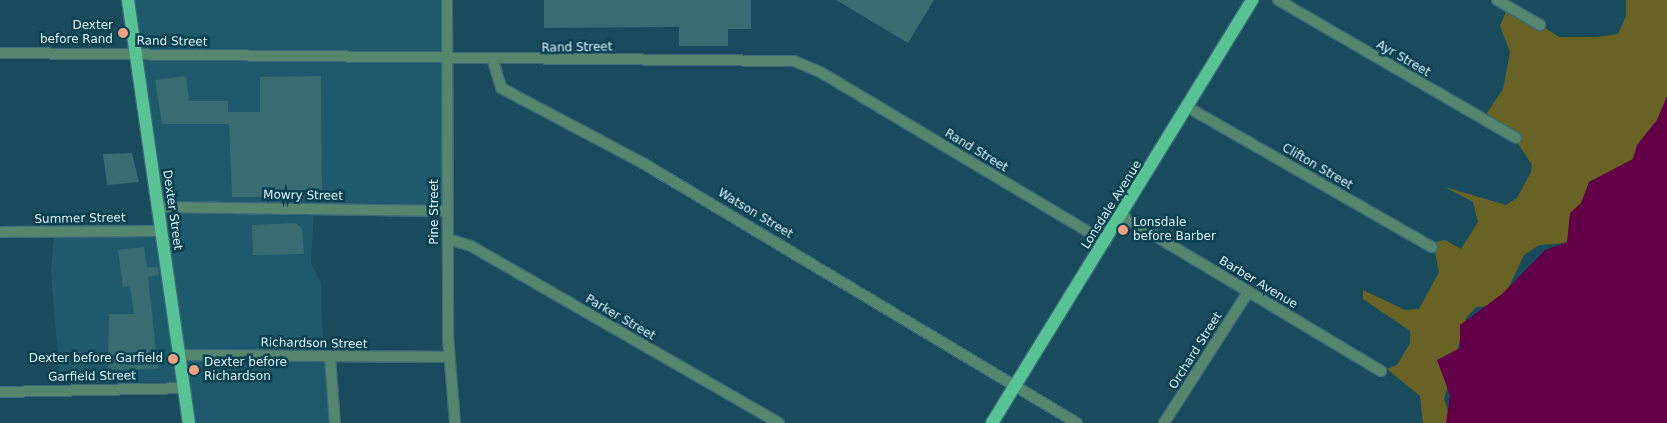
<!DOCTYPE html>
<html>
<head>
<meta charset="utf-8">
<style>
  body { margin:0 }
  #map { position:relative; width:1667px; height:423px; overflow:hidden; background:#184c5d; font-family:"DejaVu Sans",sans-serif }
  div>[style] { position:absolute }
  .built>* { inset:0; background:#1d5a6c }
  .green>* { inset:0; background:#696225 }
  .water>* { inset:0; background:#610049 }
  .building>* { inset:0; background:#376d71 }
  .roads { filter:drop-shadow(1px 0 #3b6a7a) drop-shadow(-1px 0 #3b6a7a) drop-shadow(0 1px #3b6a7a) drop-shadow(0 -1px #3b6a7a) }
  .street>* { height:10px; margin:-5px; padding:0 5px; transform-origin:5px; border-radius:5px; background:#55866e }
  .primary>* { height:12px; margin:-6px; padding:0 6px; transform-origin:6px; border-radius:6px; background:#58c495 }
  .dots>* { width:14px; height:14px; translate:-50% -50%; box-sizing:border-box; border:2px solid #094151; border-radius:50% }
  span { translate:-50% -50%; white-space:nowrap; text-align:center; line-height:1.15; -webkit-text-stroke:5px #094151; paint-order:stroke }
  .poi-label { font-size:12px; color:#daf3fd }
  .right { translate:-100% -50%; text-align:right }
  .left { translate:0 -50%; text-align:left }
  .street-label { font-size:12px; color:#daf3fd }
</style>
</head>
<body>
<div id="map">
  <div class="built">
    <div style="clip-path:polygon(134px 0,452px 0,450px 204px,314px 208px,311px 263px,321px 283px,323px 353px,330px 357px,335px 423px,190px 423px,182px 382px,60px 383px,51px 271px,55px 229px,162px 227px,164px 210px)"></div>
  </div>
  <div class="green">
    <div style="clip-path:polygon(1626px 0,1667px 0,1667px 163px,1570px 243px,1539px 245px,1524px 255px,1505px 295px,1490px 306px,1476px 307px,1466px 318px,1444px 399px,1452px 423px,1423px 423px,1420px 396px,1387px 369px,1397px 365px,1410px 343px,1410px 331px,1363px 299px,1363px 290px,1405px 310px,1419px 309px,1439px 272px,1433px 243px,1445px 240px,1461px 249px,1478px 222px,1473px 202px,1445px 187px,1506px 205px,1517px 198px,1531px 172px,1532px 165px,1515px 139px,1483px 119px,1503px 89px,1510px 52px,1500px 26px,1509px 4px,1559px 37px,1597px 37px,1618px 34px,1626px 16px)"></div>
  </div>
  <div class="water">
    <div style="clip-path:polygon(1667px 96px,1667px 423px,1446px 423px,1450px 395px,1437px 360px,1460px 348px,1460px 325px,1502px 294px,1545px 250px,1567px 242px,1570px 213px,1581px 203px,1589px 182px,1633px 159px,1637px 145px,1657px 120px)"></div>
  </div>
  <div class="building">
    <div style="clip-path:polygon(544px 0,751px 0,751px 29px,728px 29px,728px 46px,679px 46px,679px 27px,544px 28px)"></div>
    <div style="clip-path:polygon(836px 0,934px 0,908px 43px)"></div>
    <div style="clip-path:polygon(186px 76px,189px 101px,228px 101px,228px 112px,260px 112px,260px 77px,321px 76px,322px 197px,232px 197px,229px 124px,162px 124px,155px 80px)"></div>
    <div style="clip-path:polygon(132px 153px,139px 182px,107px 185px,103px 154px)"></div>
    <div style="clip-path:polygon(295px 223px,302px 228px,304px 254px,253px 255px,252px 225px)"></div>
    <div style="clip-path:polygon(144px 247px,147px 267px,158px 267px,159px 275px,148px 277px,158px 369px,108px 370px,109px 314px,134px 314px,130px 286px,123px 287px,118px 250px)"></div>
  </div>
  <div class="roads">
    <div class="street">
      <div style="left:447px;top:0;width:337px;rotate:89.8deg"></div>
      <div style="left:448px;top:337px;width:86px;rotate:85.3deg"></div>
      <div style="left:1278px;top:0;width:275px;rotate:30.1deg"></div>
      <div style="left:1497px;top:0;width:50px;rotate:30.2deg"></div>
      <div style="left:0;top:53px;width:794px;rotate:0.58deg"></div>
      <div style="left:794px;top:61px;width:30px;rotate:23deg"></div>
      <div style="left:822px;top:73px;width:330px;rotate:30.8deg"></div>
      <div style="left:493px;top:61px;width:28px;rotate:73deg"></div>
      <div style="left:501px;top:88px;width:158px;rotate:27.9deg"></div>
      <div style="left:641px;top:162px;width:508px;rotate:30.91deg"></div>
      <div style="left:1189px;top:108px;width:280px;rotate:29.8deg"></div>
      <div style="left:158px;top:207px;width:289px;rotate:0.8deg"></div>
      <div style="left:1122px;top:216px;width:302px;rotate:30.9deg"></div>
      <div style="left:0;top:232px;width:161px;rotate:-0.4deg"></div>
      <div style="left:448px;top:239px;width:24px;rotate:17deg"></div>
      <div style="left:471px;top:246px;width:355px;rotate:29.9deg"></div>
      <div style="left:179px;top:355px;width:270px;rotate:0.4deg"></div>
      <div style="left:330px;top:357px;width:66px;rotate:85.7deg"></div>
      <div style="left:0;top:392px;width:184px;rotate:-1.2deg"></div>
      <div style="left:1164px;top:423px;width:156px;rotate:-57.3deg"></div>
    </div>
    <div class="primary">
      <div style="left:128px;top:0;width:427px;rotate:81.8deg"></div>
      <div style="left:992px;top:423px;width:497px;rotate:-58.4deg"></div>
    </div>
  </div>
  <div class="dots">
    <div style="left:123px;top:33px;background:#f2a080"></div>
    <div style="left:1123px;top:230px;background:#f2a080"></div>
    <div style="left:173px;top:359px;background:#f2a080"></div>
    <div style="left:194px;top:370px;background:#f2a080"></div>
  </div>
  <div class="poi-label">
    <span class="right" style="left:113px;top:33px">Dexter<br>before Rand</span>
    <span class="left" style="left:1133px;top:230px">Lonsdale<br>before Barber</span>
    <span class="right" style="left:163px;top:359px">Dexter before Garfield</span>
    <span class="left" style="left:204px;top:370px">Dexter before<br>Richardson</span>
  </div>
  <div class="street-label">
    <span style="left:172px;top:42px;rotate:1deg">Rand Street</span>
    <span style="left:577px;top:48px;rotate:-1deg">Rand Street</span>
    <span style="left:1403px;top:59px;rotate:30deg">Ayr Street</span>
    <span style="left:976px;top:151px;rotate:31deg">Rand Street</span>
    <span style="left:1317px;top:167px;rotate:30deg">Clifton Street</span>
    <span style="left:303px;top:196px;rotate:1deg">Mowry Street</span>
    <span style="left:1112px;top:205px;rotate:-58deg">Lonsdale Avenue</span>
    <span style="left:172px;top:210px;rotate:82deg">Dexter Street</span>
    <span style="left:435px;top:212px;rotate:-90deg">Pine Street</span>
    <span style="left:755px;top:214px;rotate:31deg">Watson Street</span>
    <span style="left:80px;top:219px;rotate:-1deg">Summer Street</span>
    <span style="left:1258px;top:283px;rotate:31deg">Barber Avenue</span>
    <span style="left:620px;top:318px;rotate:30deg">Parker Street</span>
    <span style="left:314px;top:344px;rotate:1deg">Richardson Street</span>
    <span style="left:1196px;top:351px;rotate:-58deg">Orchard Street</span>
    <span style="left:92px;top:377px;rotate:-1deg">Garfield Street</span>
  </div>
</div>
</body>
</html>
